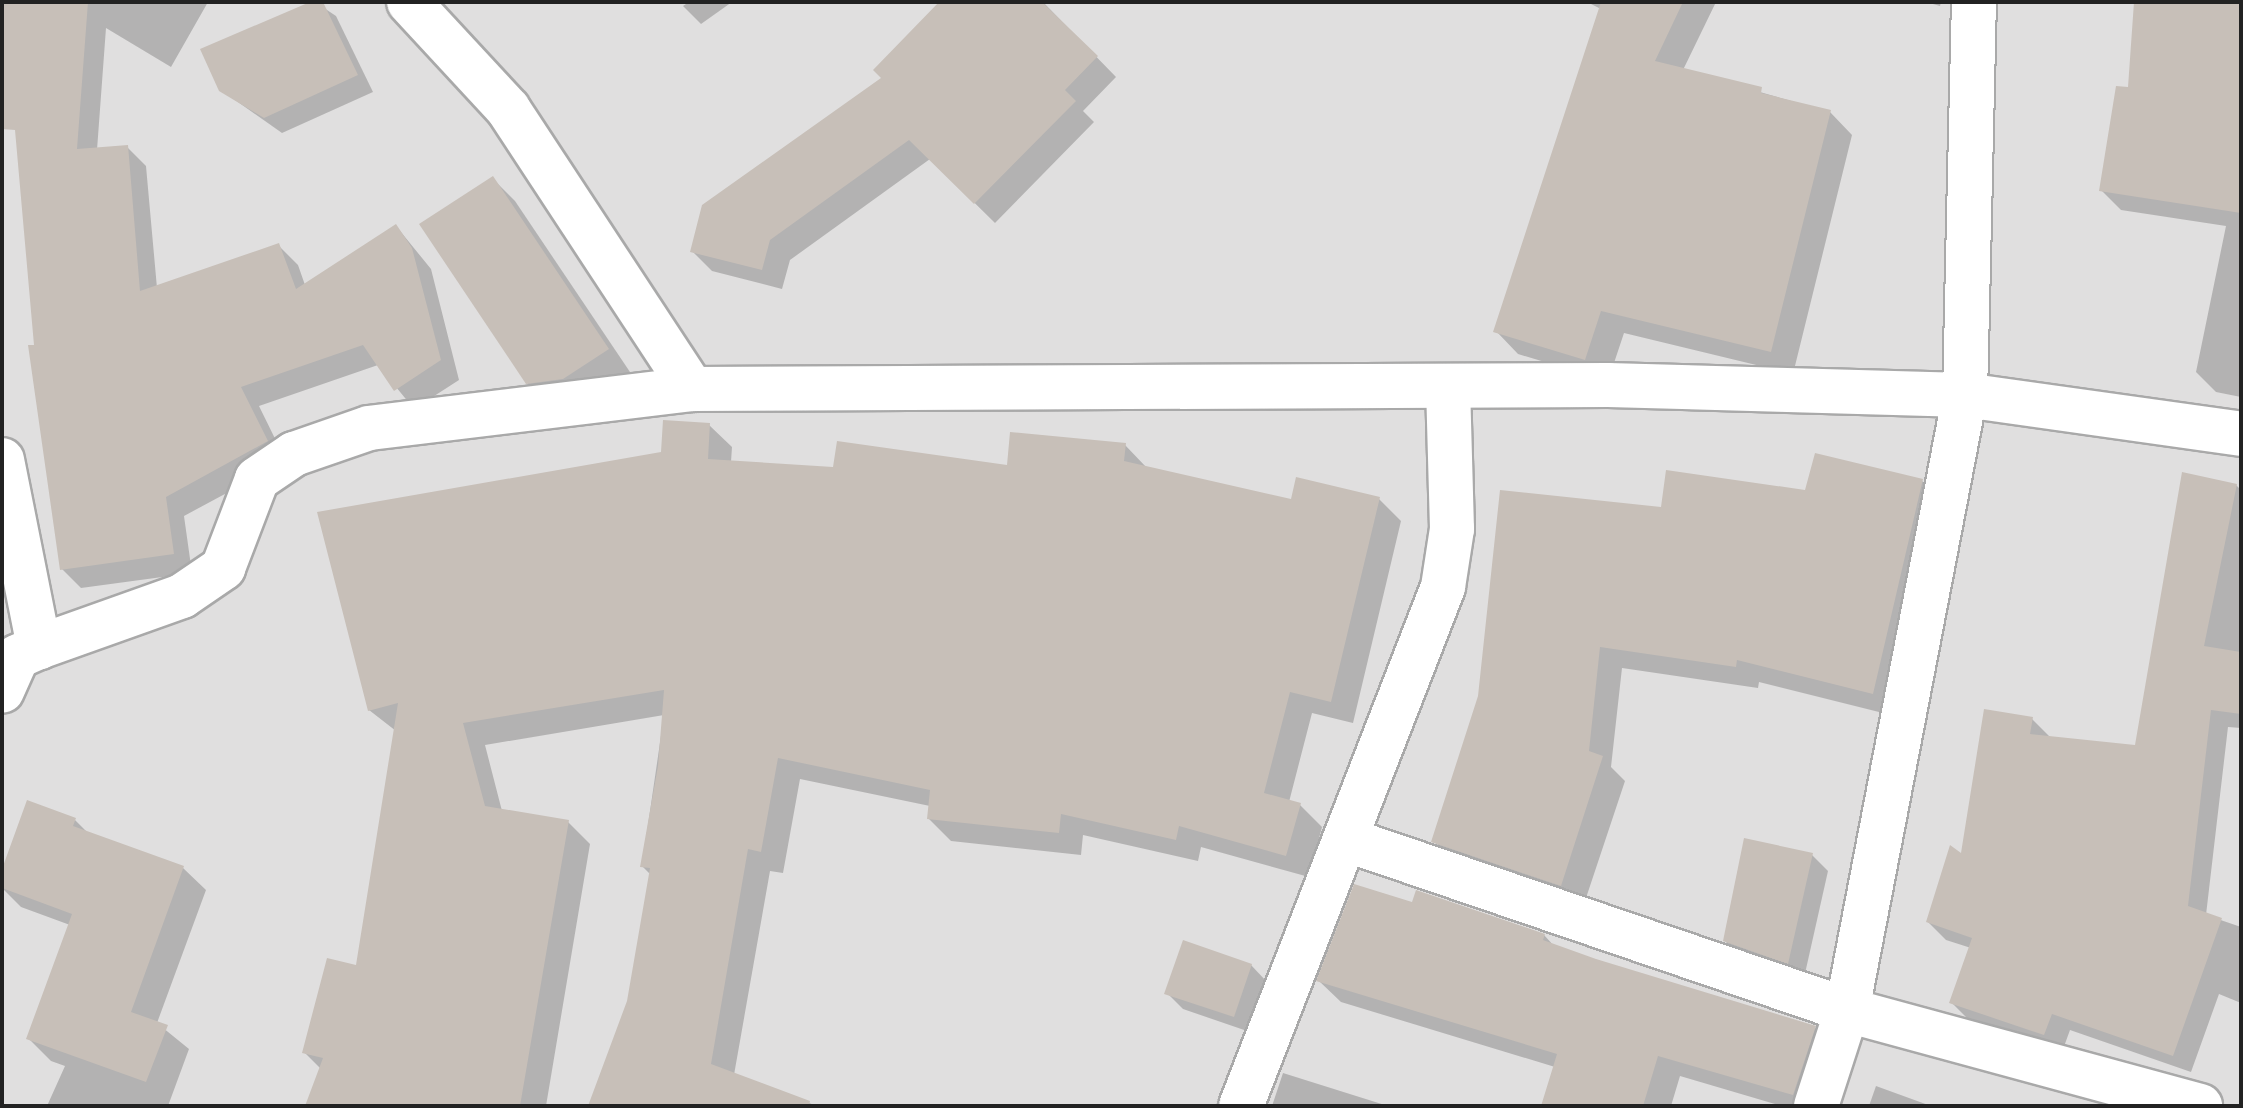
<!DOCTYPE html>
<html>
<head>
<meta charset="utf-8">
<style>
  body { margin:0 }
  #map { position:relative; width:2243px; height:1108px; overflow:hidden; background:#f2efe9; font-family:"Open Sans",sans-serif }
  div>[style] { position:absolute }
  .residential>* { inset:0; background:#e0dfdf }
  .shadow>* { inset:0; background:#0003 }
  .building>* { inset:0; background:#c7bfb8 }
  .roads { filter:drop-shadow(2px 0 #a9a9a9) drop-shadow(-2px 0 #a9a9a9) drop-shadow(0 2px #a9a9a9) drop-shadow(0 -2px #a9a9a9) }
  .minor>* { height:44px; margin:-22px; padding:0 22px; transform-origin:22px; border-radius:22px; background:#fff }
  span { translate:-50% -50%; white-space:nowrap; text-align:center; line-height:1.15; -webkit-text-stroke:6px #fff; paint-order:stroke }
  .frame { position:absolute; inset:0; border:4px solid #222; pointer-events:none }
</style>
</head>
<body>
<div id="map">
  <div class="residential">
    <div style="clip-path:polygon(2px 2px,2241px 2px,2241px 1106px,2px 1106px)"></div>
  </div>
  <div class="shadow">
    <div style="clip-path:polygon(5px 2px,208px 2px,171px 67px,106px 28px,97px 150px,127px 147px,146px 166px,157px 288px,279px 246px,298px 265px,305px 285px,396px 226px,431px 269px,459px 380px,414px 409px,378px 365px,259px 406px,286px 461px,184px 516px,192px 573px,81px 588px,62px 569px)"></div>
    <div style="clip-path:polygon(315px 2px,336px 16px,373px 92px,282px 133px,221px 90px)"></div>
    <div style="clip-path:polygon(689px 2px,732px 2px,701px 24px,683px 6px)"></div>
    <div style="clip-path:polygon(942px 2px,1043px 2px,1116px 77px,1083px 111px,1094px 122px,995px 223px,930px 159px,790px 260px,782px 289px,712px 271px,692px 251px,884px 78px)"></div>
    <div style="clip-path:polygon(1587px 2px,1716px 2px,1683px 70px,1830px 112px,1852px 135px,1793px 374px,1624px 333px,1608px 381px,1518px 354px,1496px 331px,1601px 9px)"></div>
    <div style="clip-path:polygon(1926px 2px,1941px 2px,1940px 6px)"></div>
    <div style="clip-path:polygon(2136px 2px,2241px 2px,2241px 397px,2216px 392px,2196px 372px,2226px 226px,2121px 210px,2101px 190px,2130px 90px)"></div>
    <div style="clip-path:polygon(492px 178px,515px 201px,630px 372px,586px 401px,550px 406px,527px 383px)"></div>
    <div style="clip-path:polygon(709px 425px,732px 447px,731px 462px,835px 469px,1009px 467px,1125px 445px,1147px 468px,1292px 501px,1379px 499px,1401px 521px,1353px 723px,1312px 713px,1289px 802px,1300px 805px,1322px 827px,1309px 877px,1201px 847px,1198px 861px,1083px 835px,1081px 855px,951px 841px,929px 819px,930px 806px,800px 779px,783px 873px,770px 871px,734px 1075px,817px 1106px,590px 1106px,629px 1002px,651px 875px,642px 866px,664px 715px,485px 745px,502px 811px,568px 822px,590px 844px,546px 1106px,307px 1106px,321px 1069px,304px 1052px,357px 968px,396px 731px,369px 710px,663px 453px)"></div>
    <div style="clip-path:polygon(1922px 481px,1945px 503px,1895px 716px,1759px 682px,1758px 688px,1622px 668px,1611px 767px,1625px 781px,1583px 907px,1456px 864px,1434px 841px,1662px 510px)"></div>
    <div style="clip-path:polygon(2236px 485px,2241px 490px,2241px 728px,2228px 727px,2206px 915px,2241px 927px,2241px 1003px,2219px 994px,2191px 1072px,2070px 1030px,2062px 1052px,1970px 1021px,1952px 1003px,1971px 948px,1946px 940px,1928px 922px,2032px 719px,2051px 738px,2136px 748px)"></div>
    <div style="clip-path:polygon(75px 820px,88px 833px,183px 868px,206px 890px,157px 1023px,189px 1049px,168px 1106px,47px 1106px,65px 1066px,51px 1061px,28px 1038px,70px 925px,21px 907px,2px 888px,2px 875px)"></div>
    <div style="clip-path:polygon(1812px 855px,1828px 871px,1804px 978px,1741px 957px,1725px 941px)"></div>
    <div style="clip-path:polygon(1414px 904px,1544px 935px,1555px 947px,1815px 1028px,1837px 1050px,1818px 1106px,1782px 1106px,1680px 1076px,1671px 1106px,1543px 1106px,1555px 1067px,1341px 1002px,1319px 981px)"></div>
    <div style="clip-path:polygon(1251px 965px,1267px 982px,1250px 1032px,1183px 1009px,1167px 993px)"></div>
    <div style="clip-path:polygon(1283px 1073px,1388px 1106px,1272px 1106px)"></div>
    <div style="clip-path:polygon(1876px 1086px,1931px 1106px,1869px 1106px)"></div>
  </div>
  <div class="building">
    <div style="clip-path:polygon(2px 2px,88px 2px,77px 149px,128px 145px,140px 291px,279px 243px,296px 289px,396px 224px,412px 248px,441px 360px,394px 391px,363px 345px,241px 387px,268px 441px,166px 497px,174px 554px,60px 570px,28px 345px,34px 345px,15px 130px,2px 129px)"></div>
    <div style="clip-path:polygon(310px 2px,323px 2px,358px 75px,264px 118px,219px 91px,200px 49px)"></div>
    <div style="clip-path:polygon(939px 2px,1042px 2px,1098px 56px,1065px 90px,1076px 101px,974px 204px,909px 140px,770px 240px,762px 270px,690px 252px,702px 205px,881px 78px,873px 70px)"></div>
    <div style="clip-path:polygon(1601px 2px,1683px 2px,1655px 61px,1762px 87px,1761px 93px,1831px 110px,1771px 352px,1601px 311px,1585px 360px,1493px 332px)"></div>
    <div style="clip-path:polygon(2134px 2px,2241px 2px,2241px 213px,2099px 191px,2116px 86px,2128px 87px)"></div>
    <div style="clip-path:polygon(493px 176px,609px 349px,563px 379px,526px 384px,419px 224px)"></div>
    <div style="clip-path:polygon(663px 420px,710px 423px,708px 459px,833px 467px,837px 441px,1007px 465px,1010px 432px,1126px 443px,1124px 461px,1291px 499px,1296px 477px,1380px 497px,1331px 702px,1290px 692px,1264px 793px,1301px 803px,1286px 856px,1179px 826px,1176px 840px,1061px 814px,1059px 833px,927px 819px,930px 790px,778px 758px,761px 852px,748px 849px,711px 1064px,810px 1101px,809px 1106px,588px 1106px,627px 1001px,650px 868px,640px 867px,658px 766px,664px 690px,463px 723px,485px 806px,569px 820px,520px 1106px,305px 1106px,323px 1058px,302px 1053px,327px 958px,356px 965px,398px 703px,368px 711px,317px 512px,661px 452px)"></div>
    <div style="clip-path:polygon(1815px 453px,1923px 479px,1873px 694px,1737px 660px,1736px 667px,1600px 647px,1589px 751px,1603px 756px,1561px 886px,1431px 842px,1478px 696px,1500px 490px,1661px 507px,1666px 470px,1805px 490px)"></div>
    <div style="clip-path:polygon(2182px 472px,2237px 484px,2204px 646px,2241px 652px,2241px 714px,2211px 710px,2188px 906px,2222px 918px,2173px 1056px,2052px 1014px,2044px 1035px,1949px 1003px,1972px 938px,1926px 922px,1950px 845px,1961px 853px,1984px 709px,2033px 717px,2030px 734px,2135px 745px)"></div>
    <div style="clip-path:polygon(27px 800px,76px 818px,73px 826px,184px 866px,131px 1012px,168px 1025px,146px 1082px,26px 1039px,72px 914px,2px 888px,2px 869px)"></div>
    <div style="clip-path:polygon(1744px 838px,1813px 853px,1788px 964px,1723px 941px)"></div>
    <div style="clip-path:polygon(1354px 884px,1412px 902px,1416px 890px,1545px 934px,1543px 940px,1596px 959px,1816px 1026px,1793px 1095px,1658px 1056px,1643px 1106px,1541px 1106px,1557px 1054px,1316px 981px)"></div>
    <div style="clip-path:polygon(1183px 940px,1252px 964px,1234px 1017px,1164px 994px)"></div>
  </div>
  <div class="roads">
    <div class="minor">
      <div style="left:409px;top:2px;width:146px;rotate:47.2deg"></div>
      <div style="left:508px;top:109px;width:335px;rotate:56.7deg"></div>
      <div style="left:2px;top:460px;width:191px;rotate:78.8deg"></div>
      <div style="left:39px;top:647px;width:24px;rotate:156deg"></div>
      <div style="left:17px;top:657px;width:37px;rotate:114deg"></div>
      <div style="left:39px;top:647px;width:152px;rotate:-19.6deg"></div>
      <div style="left:182px;top:596px;width:50px;rotate:-34.3deg"></div>
      <div style="left:223px;top:568px;width:95px;rotate:-69.1deg"></div>
      <div style="left:257px;top:479px;width:45px;rotate:-34deg"></div>
      <div style="left:294px;top:454px;width:79px;rotate:-19.1deg"></div>
      <div style="left:369px;top:428px;width:325px;rotate:-6.9deg"></div>
      <div style="left:692px;top:389px;width:916px;rotate:-0.25deg"></div>
      <div style="left:1608px;top:385px;width:357px;rotate:1.6deg"></div>
      <div style="left:1965px;top:395px;width:279px;rotate:8deg"></div>
      <div style="left:1345px;top:839px;width:530px;rotate:18.81deg"></div>
      <div style="left:1847px;top:1010px;width:366px;rotate:15.2deg"></div>
      <div style="left:1241px;top:1106px;width:557px;rotate:-68.73deg"></div>
      <div style="left:1443px;top:587px;width:59px;rotate:-81.2deg"></div>
      <div style="left:1452px;top:529px;width:143px;rotate:-91.6deg"></div>
      <div style="left:1816px;top:1106px;width:101px;rotate:-72.1deg"></div>
      <div style="left:1847px;top:1010px;width:626px;rotate:-79.14deg"></div>
      <div style="left:1965px;top:395px;width:393px;rotate:-88.7deg"></div>
    </div>
  </div>
  <div class="frame"></div>
</div>
</body>
</html>
